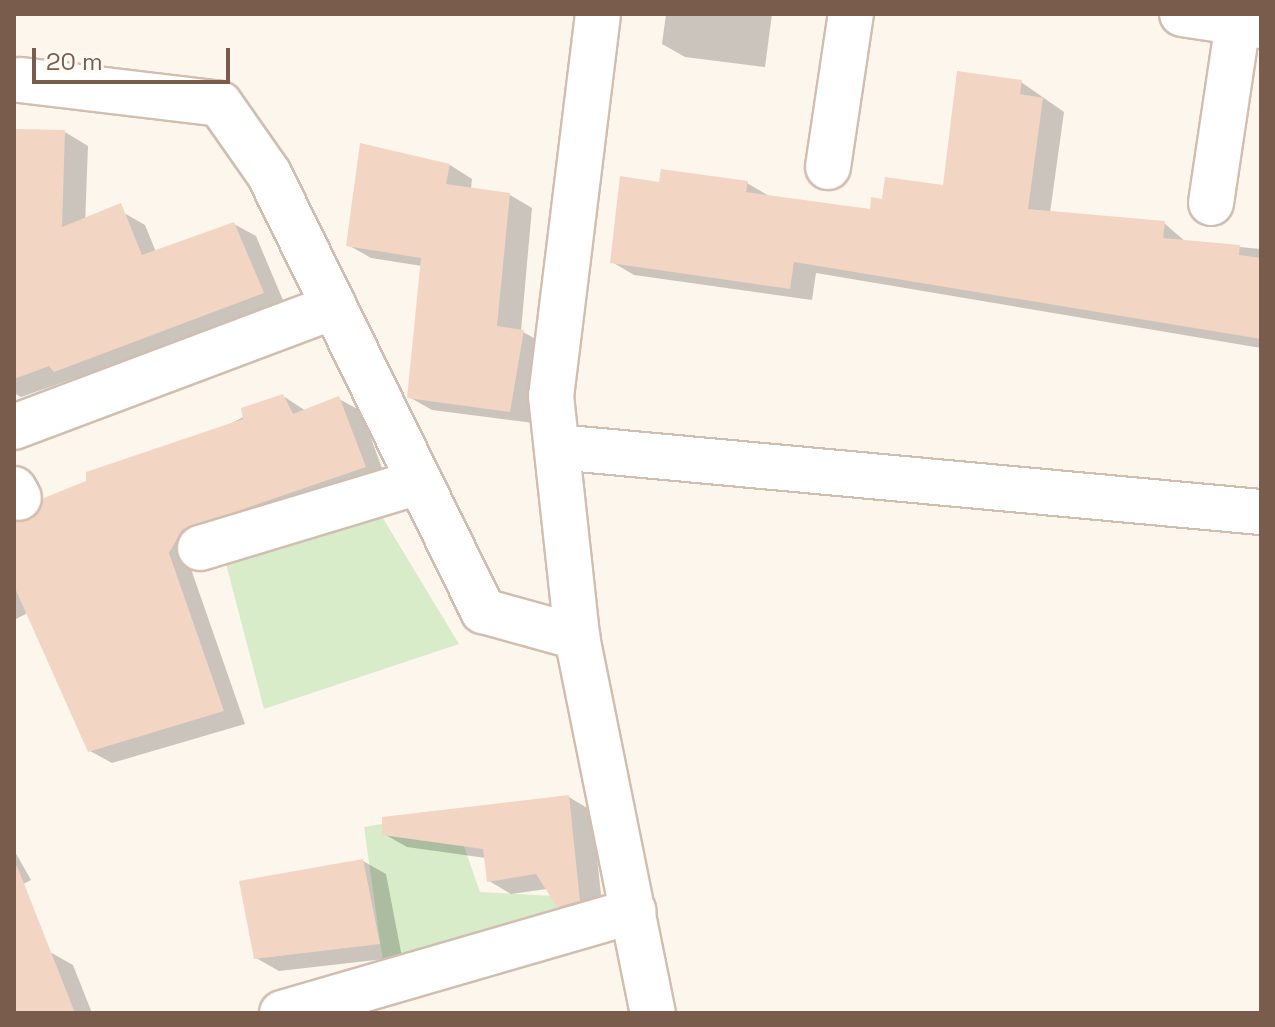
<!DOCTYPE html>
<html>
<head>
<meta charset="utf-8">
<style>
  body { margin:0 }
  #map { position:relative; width:1275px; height:1027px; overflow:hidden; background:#fdf6ec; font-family:"Space Grotesk",sans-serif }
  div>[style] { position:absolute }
  .green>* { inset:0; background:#d8ecc9 }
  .shadow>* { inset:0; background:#0003 }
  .building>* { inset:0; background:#f3d5c3 }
  .roads { filter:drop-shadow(2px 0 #d1beb0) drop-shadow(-2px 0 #d1beb0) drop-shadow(0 2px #d1beb0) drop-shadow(0 -2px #d1beb0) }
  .street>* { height:44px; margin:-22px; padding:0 22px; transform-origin:22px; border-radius:22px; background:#fff }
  span { translate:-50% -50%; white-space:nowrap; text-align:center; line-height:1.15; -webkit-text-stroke:8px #fffaf3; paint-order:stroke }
  .frame { position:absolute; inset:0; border:16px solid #7a5c4d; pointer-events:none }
  .scale { position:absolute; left:32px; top:48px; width:198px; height:36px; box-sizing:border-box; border:4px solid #7a5c4d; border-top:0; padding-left:10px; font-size:24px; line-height:28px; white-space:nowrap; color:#7a5c4d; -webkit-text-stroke:6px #fffaf3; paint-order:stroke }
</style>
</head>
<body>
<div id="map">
  <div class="green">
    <div style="clip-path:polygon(378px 510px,459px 644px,264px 709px,224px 556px)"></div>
    <div style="clip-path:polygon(452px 812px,480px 892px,555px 896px,563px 922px,383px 962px,364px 827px)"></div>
  </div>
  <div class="shadow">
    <div style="clip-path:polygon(666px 14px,772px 14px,765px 67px,685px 57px,662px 44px)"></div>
    <div style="clip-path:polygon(1021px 82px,1064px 112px,1050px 213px,1164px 223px,1186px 242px,1261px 249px,1261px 348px,816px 273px,812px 300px,634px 275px,612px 262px,661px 184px,747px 183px,769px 196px,872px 212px,884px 201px,944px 187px)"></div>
    <div style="clip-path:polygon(14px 132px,65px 132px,88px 146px,85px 226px,124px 213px,145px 225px,156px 252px,234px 224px,256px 236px,285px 305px,21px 397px,14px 393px)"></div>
    <div style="clip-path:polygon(450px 165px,472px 179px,471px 189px,510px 195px,532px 208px,521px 331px,547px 345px,533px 423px,432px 410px,409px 397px,422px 266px,371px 258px,348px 245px)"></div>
    <div style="clip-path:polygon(283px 396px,306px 411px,339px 399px,361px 411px,386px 479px,190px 566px,245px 724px,112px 763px,90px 751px,28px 613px,14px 620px,14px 538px)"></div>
    <div style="clip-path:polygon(569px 797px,592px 811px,603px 913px,581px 919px,558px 906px,547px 889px,511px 894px,489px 881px,486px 858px,407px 847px,384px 834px)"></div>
    <div style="clip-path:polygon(14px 850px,31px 880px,14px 889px)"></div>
    <div style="clip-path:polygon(363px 861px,386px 874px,402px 957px,279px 971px,256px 958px)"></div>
    <div style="clip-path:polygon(50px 952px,73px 965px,92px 1013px,14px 1013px,14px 965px)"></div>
  </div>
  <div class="building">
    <div style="clip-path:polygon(957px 71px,1022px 80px,1020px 94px,1043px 98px,1028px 209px,1165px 221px,1163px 238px,1240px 245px,1239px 255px,1261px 258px,1261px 339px,794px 262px,790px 289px,610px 263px,620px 176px,659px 182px,661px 169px,748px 181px,746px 192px,870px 209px,871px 197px,882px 199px,885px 177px,943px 185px)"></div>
    <div style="clip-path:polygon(14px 129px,65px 130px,62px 227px,121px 203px,142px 255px,234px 222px,264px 293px,54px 372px,49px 366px,14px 379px)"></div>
    <div style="clip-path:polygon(360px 143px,450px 164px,446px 184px,510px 193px,497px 326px,524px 330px,510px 412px,407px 398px,421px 258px,346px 246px)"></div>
    <div style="clip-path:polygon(283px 394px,293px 414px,339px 396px,366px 467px,182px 530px,169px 553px,224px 711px,88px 752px,14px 586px,14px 522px,32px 519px,44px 498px,86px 481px,86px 472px,243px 419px,241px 408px)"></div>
    <div style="clip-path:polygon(569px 795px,580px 901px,557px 907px,536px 874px,487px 882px,483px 849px,382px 835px,382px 817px)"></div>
    <div style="clip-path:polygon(363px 859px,380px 944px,254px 959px,239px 881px)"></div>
    <div style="clip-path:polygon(14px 866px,17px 866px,75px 1013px,14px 1013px)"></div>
  </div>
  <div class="roads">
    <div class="street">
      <div style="left:598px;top:14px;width:385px;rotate:97deg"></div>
      <div style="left:551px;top:396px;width:242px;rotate:83.8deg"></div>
      <div style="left:577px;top:637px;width:384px;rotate:78.6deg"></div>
      <div style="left:1182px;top:14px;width:80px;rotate:8.6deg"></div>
      <div style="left:20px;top:80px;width:201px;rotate:6.8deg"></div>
      <div style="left:220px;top:104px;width:85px;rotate:55deg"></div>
      <div style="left:269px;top:174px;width:487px;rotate:63.9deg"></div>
      <div style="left:483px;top:611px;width:98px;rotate:15.5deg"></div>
      <div style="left:828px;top:167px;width:155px;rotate:-81.5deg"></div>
      <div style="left:1211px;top:203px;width:182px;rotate:-81.5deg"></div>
      <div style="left:14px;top:427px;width:342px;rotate:-20.6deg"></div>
      <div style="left:557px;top:447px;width:707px;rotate:5.28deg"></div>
      <div style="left:14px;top:489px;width:10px;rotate:61deg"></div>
      <div style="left:200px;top:548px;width:229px;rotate:-16.8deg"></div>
      <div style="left:282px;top:1013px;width:366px;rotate:-16.2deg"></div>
    </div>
  </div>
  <div class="frame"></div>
  <div class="scale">20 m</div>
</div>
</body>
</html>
